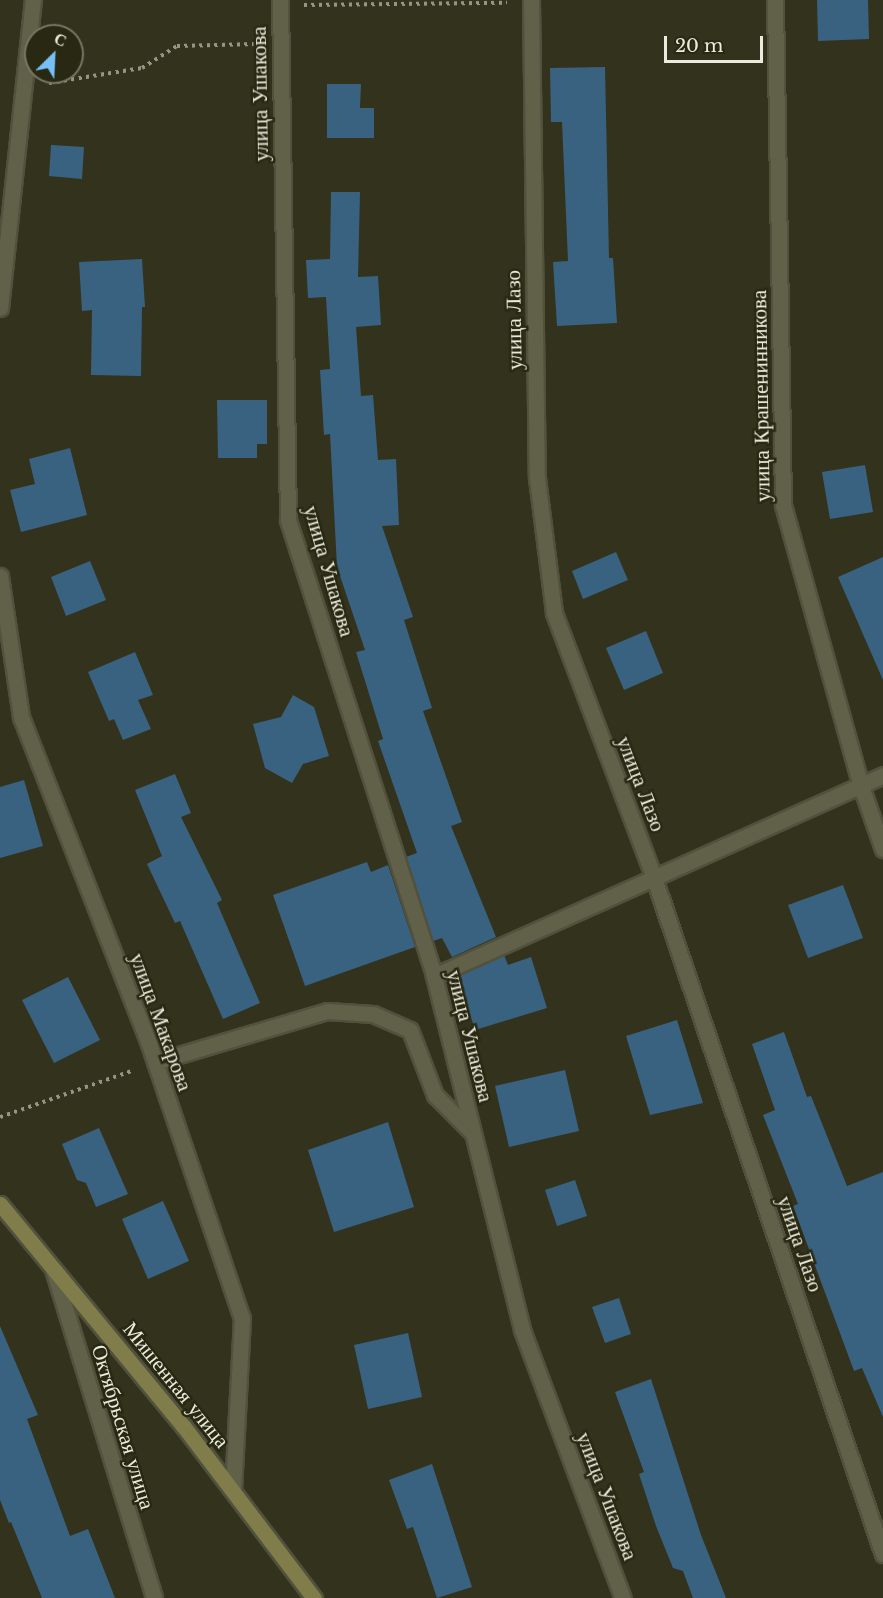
<!DOCTYPE html>
<html>
<head>
<meta charset="utf-8">
<style>
  body { margin:0 }
  #map { position:relative; width:883px; height:1598px; overflow:hidden; background:#33321c; font-family:"Libre Baskerville",serif }
  div>[style] { position:absolute }
  .building>* { inset:0; background:#396280 }
  .path>* { height:4px; margin-top:-2px; transform-origin:0; background:repeating-linear-gradient(90deg,#969584 0 3px,transparent 0 7.5px) }
  .roads { filter:drop-shadow(2px 0 #51513d) drop-shadow(-2px 0 #51513d) drop-shadow(0 2px #51513d) drop-shadow(0 -2px #51513d) }
  .service>* { height:15px; margin:-7.5px; padding:0 7.5px; transform-origin:7.5px; border-radius:7.5px; background:#616049 }
  .minor>* { height:15px; margin:-7.5px; padding:0 7.5px; transform-origin:7.5px; border-radius:7.5px; background:#616049 }
  .secondary>* { height:15px; margin:-7.5px; padding:0 7.5px; transform-origin:7.5px; border-radius:7.5px; background:#807d4a }
  span { translate:-50% -50%; white-space:nowrap; text-align:center; line-height:1.15; -webkit-text-stroke:5px #292813; paint-order:stroke }
  .street-label { font-size:21px; color:#ececde }
  .north { position:absolute; left:24px; top:24px; width:60px; height:60px; box-sizing:border-box; background:#292813; border:2px solid #777664; border-radius:50%; rotate:24deg; font-size:16px; font-weight:700; line-height:24px; text-align:center; color:#ececde }
  .north::after { content:''; display:block; margin:auto; width:21px; height:27px; background:#76c0f7; clip-path:polygon(50% 0,100% 100%,50% 72%,0 100%) }
  .scale { position:absolute; left:664px; top:36px; width:99px; height:27px; box-sizing:border-box; border:3px solid #ececde; border-top:0; padding-left:8px; font-size:18px; line-height:21px; white-space:nowrap; color:#ececde; -webkit-text-stroke:4px #292813; paint-order:stroke }
</style>
</head>
<body>
<div id="map">
  <div class="building">
    <div style="clip-path:polygon(817px 0,868px 0,869px 39px,818px 41px)"></div>
    <div style="clip-path:polygon(605px 67px,609px 258px,613px 258px,617px 323px,557px 326px,553px 262px,568px 261px,562px 122px,551px 122px,550px 68px)"></div>
    <div style="clip-path:polygon(327px 84px,361px 84px,360px 108px,374px 108px,374px 138px,327px 138px)"></div>
    <div style="clip-path:polygon(51px 145px,84px 147px,82px 179px,49px 176px)"></div>
    <div style="clip-path:polygon(331px 192px,360px 192px,358px 277px,378px 276px,381px 325px,356px 327px,361px 396px,373px 395px,378px 460px,396px 459px,399px 525px,382px 526px,413px 617px,404px 620px,432px 708px,423px 711px,462px 822px,451px 826px,496px 937px,452px 957px,442px 938px,433px 941px,406px 857px,417px 853px,378px 741px,383px 739px,356px 652px,365px 650px,337px 567px,330px 434px,324px 435px,320px 370px,330px 369px,326px 297px,308px 298px,306px 260px,330px 259px)"></div>
    <div style="clip-path:polygon(142px 259px,145px 307px,142px 307px,141px 376px,91px 375px,92px 310px,82px 311px,79px 262px)"></div>
    <div style="clip-path:polygon(217px 400px,267px 400px,267px 444px,257px 444px,257px 458px,218px 458px)"></div>
    <div style="clip-path:polygon(70px 448px,87px 515px,21px 532px,10px 490px,35px 484px,29px 459px)"></div>
    <div style="clip-path:polygon(865px 465px,873px 512px,830px 519px,822px 472px)"></div>
    <div style="clip-path:polygon(616px 552px,628px 580px,583px 599px,572px 571px)"></div>
    <div style="clip-path:polygon(883px 557px,883px 680px,838px 577px)"></div>
    <div style="clip-path:polygon(90px 561px,106px 600px,66px 616px,51px 577px)"></div>
    <div style="clip-path:polygon(646px 631px,663px 673px,624px 690px,606px 648px)"></div>
    <div style="clip-path:polygon(135px 652px,153px 695px,138px 700px,151px 729px,123px 740px,114px 719px,109px 721px,88px 672px)"></div>
    <div style="clip-path:polygon(293px 695px,314px 707px,329px 756px,303px 764px,292px 783px,265px 768px,253px 724px,281px 717px)"></div>
    <div style="clip-path:polygon(175px 774px,191px 813px,181px 817px,222px 900px,217px 903px,260px 1003px,223px 1019px,180px 921px,175px 923px,147px 864px,162px 856px,135px 790px)"></div>
    <div style="clip-path:polygon(24px 780px,43px 846px,0 858px,0 787px)"></div>
    <div style="clip-path:polygon(367px 862px,371px 872px,388px 865px,415px 947px,305px 986px,273px 895px)"></div>
    <div style="clip-path:polygon(843px 885px,863px 938px,808px 958px,788px 905px)"></div>
    <div style="clip-path:polygon(504px 955px,508px 965px,531px 957px,547px 1008px,475px 1030px,458px 976px)"></div>
    <div style="clip-path:polygon(68px 977px,100px 1040px,54px 1063px,22px 1000px)"></div>
    <div style="clip-path:polygon(677px 1020px,703px 1103px,650px 1115px,626px 1036px)"></div>
    <div style="clip-path:polygon(784px 1032px,807px 1097px,811px 1096px,847px 1186px,883px 1172px,883px 1417px,862px 1368px,854px 1371px,793px 1206px,798px 1204px,763px 1115px,775px 1110px,752px 1044px)"></div>
    <div style="clip-path:polygon(565px 1070px,579px 1131px,509px 1147px,495px 1086px)"></div>
    <div style="clip-path:polygon(388px 1122px,414px 1207px,334px 1232px,308px 1150px)"></div>
    <div style="clip-path:polygon(99px 1128px,128px 1194px,96px 1207px,86px 1183px,77px 1180px,62px 1144px)"></div>
    <div style="clip-path:polygon(575px 1180px,587px 1216px,557px 1226px,545px 1190px)"></div>
    <div style="clip-path:polygon(163px 1201px,189px 1261px,148px 1279px,122px 1219px)"></div>
    <div style="clip-path:polygon(619px 1298px,631px 1334px,605px 1343px,592px 1307px)"></div>
    <div style="clip-path:polygon(0 1326px,38px 1415px,27px 1419px,70px 1536px,88px 1529px,115px 1598px,42px 1598px,11px 1522px,9px 1523px,0 1500px)"></div>
    <div style="clip-path:polygon(408px 1333px,422px 1397px,368px 1409px,354px 1345px)"></div>
    <div style="clip-path:polygon(651px 1379px,701px 1535px,726px 1598px,693px 1598px,683px 1571px,673px 1568px,656px 1526px,639px 1474px,644px 1472px,615px 1392px)"></div>
    <div style="clip-path:polygon(432px 1464px,472px 1587px,437px 1598px,413px 1527px,407px 1529px,389px 1480px)"></div>
  </div>
  <div class="path">
    <div style="left:304px;top:5px;width:203px;rotate:-0.6deg"></div>
    <div style="left:49px;top:83px;width:94px;rotate:-9.2deg"></div>
    <div style="left:142px;top:68px;width:41px;rotate:-32.2deg"></div>
    <div style="left:177px;top:46px;width:81px;rotate:-1.4deg"></div>
    <div style="left:0;top:1117px;width:142px;rotate:-19.3deg"></div>
  </div>
  <div class="roads">
    <div class="service">
      <div style="left:434px;top:976px;width:492px;rotate:-24.1deg"></div>
    </div>
    <div class="minor">
      <div style="left:280px;top:0;width:520px;rotate:89.12deg"></div>
      <div style="left:288px;top:520px;width:479px;rotate:72.2deg"></div>
      <div style="left:434px;top:976px;width:365px;rotate:76deg"></div>
      <div style="left:522px;top:1330px;width:286px;rotate:69.4deg"></div>
      <div style="left:531px;top:0;width:478px;rotate:89.3deg"></div>
      <div style="left:537px;top:478px;width:136px;rotate:82.8deg"></div>
      <div style="left:554px;top:613px;width:283px;rotate:69.3deg"></div>
      <div style="left:654px;top:878px;width:714px;rotate:71.29deg"></div>
      <div style="left:775px;top:0;width:505px;rotate:89.09deg"></div>
      <div style="left:783px;top:505px;width:292px;rotate:74.5deg"></div>
      <div style="left:861px;top:786px;width:67px;rotate:70.8deg"></div>
      <div style="left:0;top:308px;width:310px;rotate:-83.9deg"></div>
      <div style="left:0;top:576px;width:143px;rotate:81.5deg"></div>
      <div style="left:21px;top:717px;width:351px;rotate:68.6deg"></div>
      <div style="left:149px;top:1044px;width:289px;rotate:71.3deg"></div>
      <div style="left:242px;top:1318px;width:171px;rotate:93deg"></div>
      <div style="left:155px;top:1062px;width:179px;rotate:-16.5deg"></div>
      <div style="left:327px;top:1011px;width:46px;rotate:3.7deg"></div>
      <div style="left:373px;top:1014px;width:40px;rotate:23.4deg"></div>
      <div style="left:410px;top:1030px;width:70px;rotate:69deg"></div>
      <div style="left:435px;top:1095px;width:51px;rotate:45deg"></div>
      <div style="left:53px;top:1269px;width:344px;rotate:72.9deg"></div>
    </div>
    <div class="secondary">
      <div style="left:0;top:1204px;width:289px;rotate:50.5deg"></div>
      <div style="left:184px;top:1427px;width:215px;rotate:52.8deg"></div>
    </div>
  </div>
  <div class="street-label">
    <span style="left:260px;top:94px;rotate:-91deg">улица Ушакова</span>
    <span style="left:514px;top:320px;rotate:-91deg">улица Лазо</span>
    <span style="left:761px;top:396px;rotate:-91deg">улица Крашенинникова</span>
    <span style="left:329px;top:571px;rotate:74deg">улица Ушакова</span>
    <span style="left:641px;top:784px;rotate:69deg">улица Лазо</span>
    <span style="left:161px;top:1022px;rotate:70deg">улица Макарова</span>
    <span style="left:470px;top:1036px;rotate:76deg">улица Ушакова</span>
    <span style="left:800px;top:1244px;rotate:71deg">улица Лазо</span>
    <span style="left:176px;top:1385px;rotate:51deg">Мишенная улица</span>
    <span style="left:123px;top:1427px;rotate:73deg">Октябрьская улица</span>
    <span style="left:607px;top:1496px;rotate:69deg">улица Ушакова</span>
  </div>
  <div class="north">С</div>
  <div class="scale">20 m</div>
</div>
</body>
</html>
